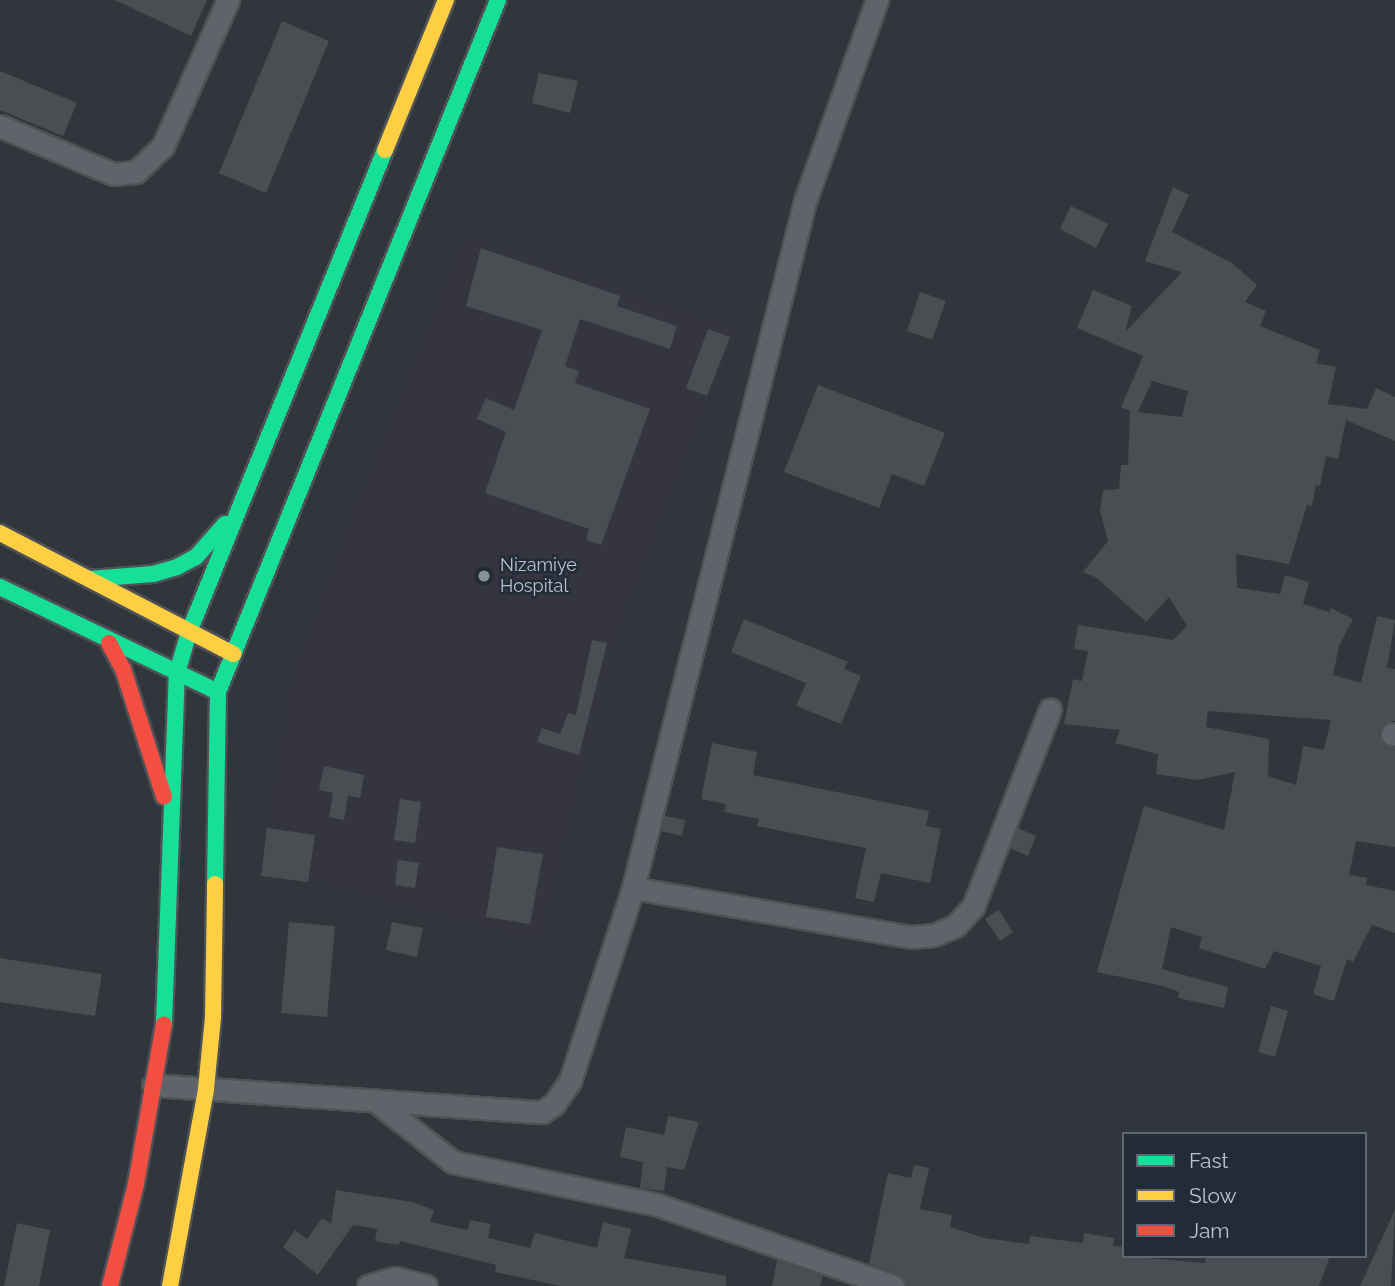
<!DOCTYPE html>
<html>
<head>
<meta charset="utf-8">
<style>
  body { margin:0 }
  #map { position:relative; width:1395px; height:1286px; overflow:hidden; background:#30363c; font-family:Raleway,sans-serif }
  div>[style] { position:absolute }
  .medical>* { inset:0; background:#353542 }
  .building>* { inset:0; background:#494e53 }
  .roads { filter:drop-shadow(2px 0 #4e5257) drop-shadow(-2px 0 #4e5257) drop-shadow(0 2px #4e5257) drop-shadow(0 -2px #4e5257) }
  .street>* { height:21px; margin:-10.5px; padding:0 10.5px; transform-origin:10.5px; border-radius:10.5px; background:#60646a }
  .fast>* { height:16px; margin:-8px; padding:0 8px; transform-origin:8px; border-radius:8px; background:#16e098 }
  .slow>* { height:16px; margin:-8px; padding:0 8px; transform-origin:8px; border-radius:8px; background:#ffcf43 }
  .jam>* { height:16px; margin:-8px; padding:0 8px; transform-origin:8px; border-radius:8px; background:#f24e42 }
  .dots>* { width:19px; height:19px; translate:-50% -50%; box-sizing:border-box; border:4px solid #222c37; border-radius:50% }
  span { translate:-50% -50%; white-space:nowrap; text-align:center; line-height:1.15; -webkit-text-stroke:5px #222c37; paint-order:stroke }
  .poi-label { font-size:18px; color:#bbc2cb }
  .left { translate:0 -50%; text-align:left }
  .legend { position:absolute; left:1122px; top:1132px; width:245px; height:126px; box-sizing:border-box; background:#222c37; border:2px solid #5f6872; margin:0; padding:9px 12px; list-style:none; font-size:21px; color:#bbc2cb }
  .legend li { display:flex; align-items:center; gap:14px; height:35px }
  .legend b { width:35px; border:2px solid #5f6872 }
</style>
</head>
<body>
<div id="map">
  <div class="medical">
    <div style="clip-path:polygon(465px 232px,737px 328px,615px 644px,541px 944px,259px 868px,290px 678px,353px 508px)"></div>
  </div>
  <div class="building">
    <div style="clip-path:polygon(115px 0,207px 0,191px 36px)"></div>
    <div style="clip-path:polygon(282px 21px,329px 41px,266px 193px,219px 173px)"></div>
    <div style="clip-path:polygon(0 71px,77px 103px,63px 136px,0 110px)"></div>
    <div style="clip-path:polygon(539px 73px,578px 81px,570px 113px,532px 103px)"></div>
    <div style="clip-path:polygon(evenodd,1173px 187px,1189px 195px,1172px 232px,1232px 263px,1257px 285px,1245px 302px,1266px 311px,1260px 326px,1320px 350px,1316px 363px,1336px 367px,1328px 404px,1367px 409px,1376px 388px,1395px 397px,1395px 441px,1346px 420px,1338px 459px,1326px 456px,1320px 486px,1316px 485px,1312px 506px,1307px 505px,1289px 564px,1236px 554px,1237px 588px,1280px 594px,1285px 575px,1309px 582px,1303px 604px,1329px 612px,1331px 608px,1353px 619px,1339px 646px,1333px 675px,1361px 683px,1377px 616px,1395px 620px,1387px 668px,1395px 669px,1395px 721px,1385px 723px,1379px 733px,1385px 745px,1395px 747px,1395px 847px,1356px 841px,1349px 875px,1367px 878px,1366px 885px,1395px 891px,1395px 933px,1372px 925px,1353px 962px,1347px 959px,1334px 1001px,1313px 994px,1321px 966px,1274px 951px,1265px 969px,1199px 948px,1202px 937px,1171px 927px,1162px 969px,1228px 987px,1224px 1008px,1178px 998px,1179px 992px,1163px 986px,1097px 972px,1144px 806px,1224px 830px,1235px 772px,1198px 780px,1156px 774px,1158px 754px,1115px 743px,1120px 730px,1064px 724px,1073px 679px,1082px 681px,1088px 651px,1074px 649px,1078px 625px,1173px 640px,1187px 626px,1169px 597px,1146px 622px,1097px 578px,1083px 572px,1108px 541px,1100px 511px,1103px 490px,1119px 489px,1121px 465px,1128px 465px,1130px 411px,1121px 407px,1143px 356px,1077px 328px,1093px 290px,1132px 306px,1125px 332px,1182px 272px,1145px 261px,1173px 187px,1152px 381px,1188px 391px,1182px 417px,1138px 412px,1152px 381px,1173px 187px,1208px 711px,1331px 720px,1324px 750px,1303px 746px,1296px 785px,1268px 776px,1269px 739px,1206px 727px,1208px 711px)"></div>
    <div style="clip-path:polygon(1071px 206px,1108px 224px,1096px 248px,1060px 229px)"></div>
    <div style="clip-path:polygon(481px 248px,620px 296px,617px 306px,677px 326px,670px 349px,580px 319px,565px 366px,579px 371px,575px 383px,650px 409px,601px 545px,586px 540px,589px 529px,485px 493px,506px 432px,477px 419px,486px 398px,514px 410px,542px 330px,466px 306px)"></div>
    <div style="clip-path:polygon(920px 292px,946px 301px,932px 340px,907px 331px)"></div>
    <div style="clip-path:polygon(708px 329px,730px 337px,707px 396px,686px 388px)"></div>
    <div style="clip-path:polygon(818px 385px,945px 433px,924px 486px,892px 474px,879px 508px,784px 472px)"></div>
    <div style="clip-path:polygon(744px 619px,848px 662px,844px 669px,861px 676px,841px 724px,796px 706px,806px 683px,731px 652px)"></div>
    <div style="clip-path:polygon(592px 640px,607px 643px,579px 755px,537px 742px,542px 728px,560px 734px,568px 713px,576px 715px)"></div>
    <div style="clip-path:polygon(712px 743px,757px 752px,753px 775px,929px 811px,926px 826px,941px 829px,930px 883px,881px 873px,874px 902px,855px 898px,866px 848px,757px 826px,759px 819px,724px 812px,726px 804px,701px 799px)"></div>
    <div style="clip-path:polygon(324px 766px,364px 775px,360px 798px,348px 796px,344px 820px,329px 817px,333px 793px,319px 790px)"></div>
    <div style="clip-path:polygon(400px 799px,421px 802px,415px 843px,394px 840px)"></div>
    <div style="clip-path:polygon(665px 816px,685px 820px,682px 836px,661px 831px)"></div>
    <div style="clip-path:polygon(267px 828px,315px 835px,308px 882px,261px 876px)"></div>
    <div style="clip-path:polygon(1018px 828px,1036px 836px,1028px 856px,1010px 848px)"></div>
    <div style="clip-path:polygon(497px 847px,543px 854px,530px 924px,486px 917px)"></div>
    <div style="clip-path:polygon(398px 860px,419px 863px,415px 888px,395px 885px)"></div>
    <div style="clip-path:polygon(999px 910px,1013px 932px,1000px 941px,985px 919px)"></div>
    <div style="clip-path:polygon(289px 922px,335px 926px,327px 1017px,281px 1013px)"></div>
    <div style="clip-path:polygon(392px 922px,423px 928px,417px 957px,386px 950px)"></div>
    <div style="clip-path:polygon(0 958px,102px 974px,95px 1016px,0 1002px)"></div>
    <div style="clip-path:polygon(1271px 1006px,1288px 1011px,1275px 1057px,1258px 1052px)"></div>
    <div style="clip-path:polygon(668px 1116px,699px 1122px,684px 1170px,667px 1167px,664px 1191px,640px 1188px,643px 1162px,620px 1157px,626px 1127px,664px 1135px)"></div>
    <div style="clip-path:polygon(914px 1165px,929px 1168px,920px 1209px,952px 1215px,950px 1227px,984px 1238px,1029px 1244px,1030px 1236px,1083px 1243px,1084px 1233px,1114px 1238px,1113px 1246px,1124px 1247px,1124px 1256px,1205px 1263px,1205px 1256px,1330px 1256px,1319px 1286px,906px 1286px,898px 1274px,869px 1264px,888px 1173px,911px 1178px)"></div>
    <div style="clip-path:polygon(336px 1190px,412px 1202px,434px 1210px,430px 1222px,468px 1230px,470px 1220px,491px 1224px,488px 1238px,530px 1248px,535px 1233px,597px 1248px,603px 1222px,631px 1229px,624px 1258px,726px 1276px,726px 1286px,560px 1286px,495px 1272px,496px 1265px,400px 1241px,399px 1245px,375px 1241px,377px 1229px,353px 1225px,318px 1275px,283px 1247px,295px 1230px,307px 1239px,322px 1218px,331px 1224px)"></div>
    <div style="clip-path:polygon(1395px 1210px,1391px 1286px,1360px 1286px)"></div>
    <div style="clip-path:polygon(17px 1223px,50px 1230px,39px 1286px,4px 1286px)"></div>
    <div style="clip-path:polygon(777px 1260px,823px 1276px,820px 1286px,772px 1286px)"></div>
  </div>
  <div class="roads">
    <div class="street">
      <div style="left:0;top:126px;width:123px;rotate:23deg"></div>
      <div style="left:113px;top:174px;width:23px;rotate:-5deg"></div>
      <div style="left:136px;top:172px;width:37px;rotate:-44deg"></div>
      <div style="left:163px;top:146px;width:160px;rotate:-66deg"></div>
      <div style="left:1392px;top:734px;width:3px"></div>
      <div style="left:633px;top:888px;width:708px;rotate:-75.94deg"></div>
      <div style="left:805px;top:201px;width:214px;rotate:-70.3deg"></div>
      <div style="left:153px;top:1085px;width:390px;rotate:4deg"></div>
      <div style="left:542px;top:1112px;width:14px;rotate:-34deg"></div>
      <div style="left:554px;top:1104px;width:28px;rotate:-55deg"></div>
      <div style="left:570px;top:1081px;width:203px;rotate:-71.9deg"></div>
      <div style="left:633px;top:888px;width:282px;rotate:10deg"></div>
      <div style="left:911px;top:937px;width:23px;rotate:-5deg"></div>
      <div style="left:934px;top:935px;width:23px;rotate:-23deg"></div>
      <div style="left:955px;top:926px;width:26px;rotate:-47deg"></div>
      <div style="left:973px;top:907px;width:212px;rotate:-68.7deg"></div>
      <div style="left:378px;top:1103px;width:95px;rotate:38.2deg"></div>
      <div style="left:453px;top:1162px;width:209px;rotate:11.8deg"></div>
      <div style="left:658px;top:1205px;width:249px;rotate:19deg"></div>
      <div style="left:368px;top:1286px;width:28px;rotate:-17deg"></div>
      <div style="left:395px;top:1278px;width:32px;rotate:14deg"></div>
    </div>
    <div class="fast">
      <div style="left:89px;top:579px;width:64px;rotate:-4.5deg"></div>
      <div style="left:153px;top:574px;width:25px;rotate:-16deg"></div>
      <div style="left:177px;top:567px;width:21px;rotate:-28deg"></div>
      <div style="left:196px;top:557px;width:44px;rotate:-48.7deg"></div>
      <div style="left:0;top:587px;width:242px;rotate:25.7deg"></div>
      <div style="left:215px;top:884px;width:192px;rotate:-89.1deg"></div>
      <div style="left:218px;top:692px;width:747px;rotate:-67.97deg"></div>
      <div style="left:164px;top:1024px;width:351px;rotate:-87.9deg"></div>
      <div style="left:177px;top:673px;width:43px;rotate:-73.7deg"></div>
      <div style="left:189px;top:632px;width:520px;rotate:-67.87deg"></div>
    </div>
    <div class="slow">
      <div style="left:385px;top:150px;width:162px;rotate:-67.9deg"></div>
      <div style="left:0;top:533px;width:263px;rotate:27.4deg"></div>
      <div style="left:170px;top:1286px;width:200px;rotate:-79.6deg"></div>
      <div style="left:206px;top:1089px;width:72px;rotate:-84.4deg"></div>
      <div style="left:213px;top:1017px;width:133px;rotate:-89.1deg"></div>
    </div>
    <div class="jam">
      <div style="left:109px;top:643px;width:30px;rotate:62deg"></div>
      <div style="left:123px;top:669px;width:134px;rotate:72.2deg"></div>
      <div style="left:110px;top:1286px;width:105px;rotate:-75.7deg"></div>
      <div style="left:136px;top:1184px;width:162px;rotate:-80.1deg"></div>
    </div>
  </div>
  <div class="dots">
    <div style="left:484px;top:576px;background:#8a9199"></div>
  </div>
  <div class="poi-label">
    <span class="left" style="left:500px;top:576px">Nizamiye<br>Hospital</span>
  </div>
  <ul class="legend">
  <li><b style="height:9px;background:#16e098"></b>Fast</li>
  <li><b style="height:9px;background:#ffcf43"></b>Slow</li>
  <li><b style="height:9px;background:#f24e42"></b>Jam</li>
  </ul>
</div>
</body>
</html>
